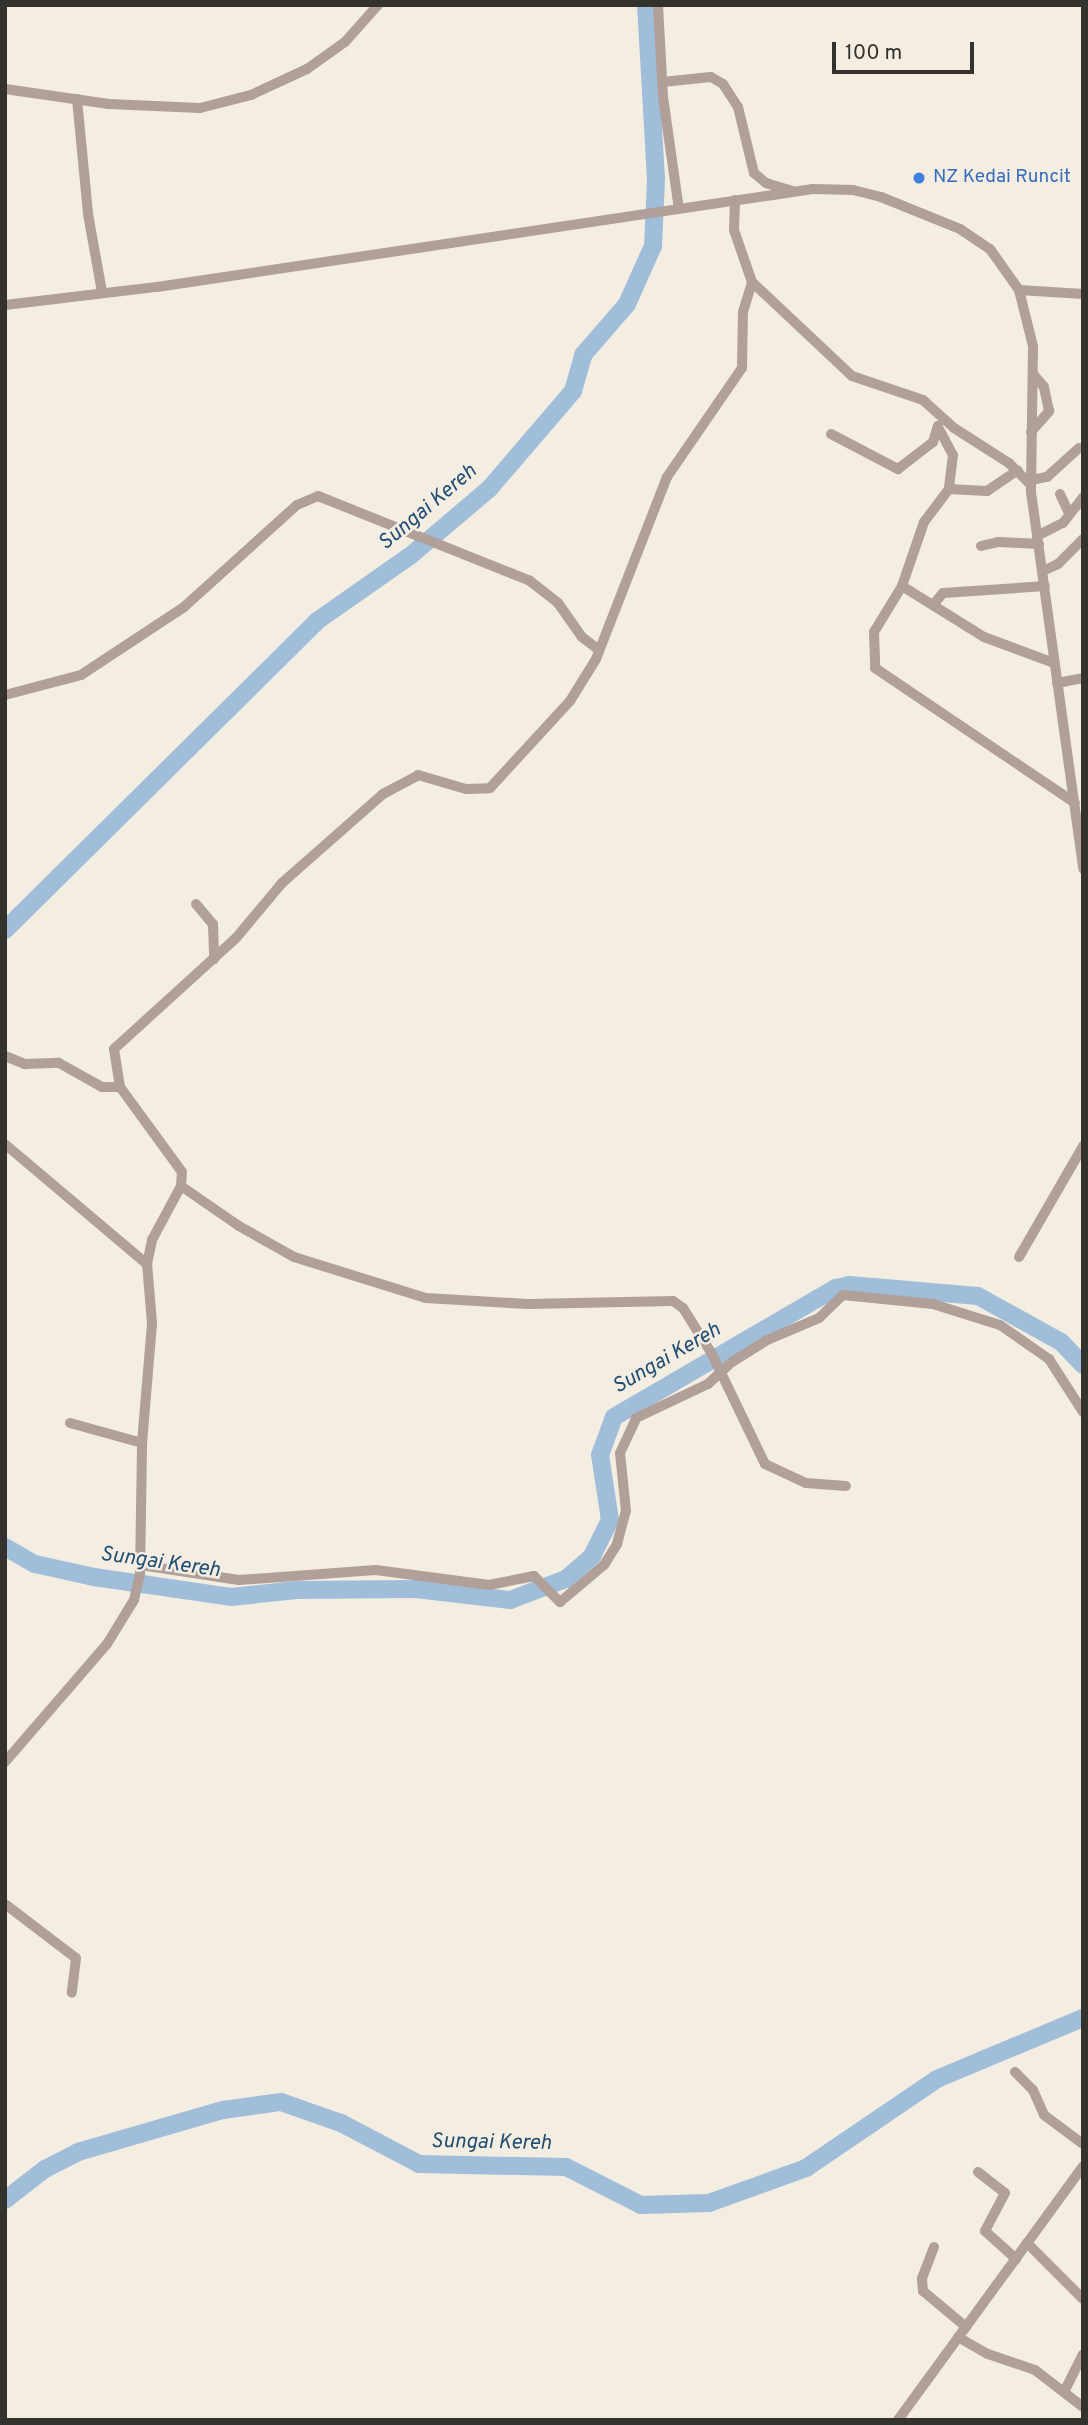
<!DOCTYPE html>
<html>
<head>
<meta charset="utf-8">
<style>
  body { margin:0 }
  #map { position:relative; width:1088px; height:2425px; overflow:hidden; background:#f4ede1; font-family:Overpass,sans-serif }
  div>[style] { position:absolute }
  .river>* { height:18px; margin:-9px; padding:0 9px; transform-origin:9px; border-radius:9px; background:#a0bed9 }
  .minor>* { height:10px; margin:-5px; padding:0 5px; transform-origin:5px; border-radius:5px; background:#b19f99 }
  .dots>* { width:19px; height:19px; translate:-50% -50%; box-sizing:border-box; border:4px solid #f4ede1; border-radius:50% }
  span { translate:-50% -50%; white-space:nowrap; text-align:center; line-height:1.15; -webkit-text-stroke:5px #f4ede1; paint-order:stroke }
  .shop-label { font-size:19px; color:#366cbe }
  .left { translate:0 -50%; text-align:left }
  .water-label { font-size:21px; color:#204e74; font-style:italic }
  .frame { position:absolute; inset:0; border:7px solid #34322d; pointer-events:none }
  .scale { position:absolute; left:832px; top:42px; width:142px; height:32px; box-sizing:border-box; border:4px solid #34322d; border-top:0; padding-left:9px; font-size:21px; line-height:24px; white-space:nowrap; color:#34322d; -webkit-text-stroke:5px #f4ede1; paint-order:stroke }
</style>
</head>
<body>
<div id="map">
  <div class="river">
    <div style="left:5px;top:930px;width:439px;rotate:-44.7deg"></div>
    <div style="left:317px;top:621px;width:113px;rotate:-35deg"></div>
    <div style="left:410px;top:556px;width:104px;rotate:-40.3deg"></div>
    <div style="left:489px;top:489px;width:129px;rotate:-49.4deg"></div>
    <div style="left:573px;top:391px;width:37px;rotate:-74deg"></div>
    <div style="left:583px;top:355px;width:67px;rotate:-49.2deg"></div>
    <div style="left:627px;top:304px;width:64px;rotate:-65.9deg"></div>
    <div style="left:653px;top:246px;width:67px;rotate:-87.4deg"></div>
    <div style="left:656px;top:179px;width:174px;rotate:-93.3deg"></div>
    <div style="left:5px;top:1547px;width:34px;rotate:30deg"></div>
    <div style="left:35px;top:1564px;width:60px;rotate:12.4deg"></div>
    <div style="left:94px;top:1577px;width:138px;rotate:8.3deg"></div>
    <div style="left:231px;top:1597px;width:66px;rotate:-6.1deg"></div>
    <div style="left:297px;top:1590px;width:119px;rotate:-0.5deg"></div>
    <div style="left:416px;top:1589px;width:95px;rotate:6.7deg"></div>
    <div style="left:510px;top:1600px;width:60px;rotate:-20.6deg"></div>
    <div style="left:566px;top:1579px;width:35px;rotate:-41deg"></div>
    <div style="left:592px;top:1556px;width:40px;rotate:-63.4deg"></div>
    <div style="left:610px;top:1520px;width:66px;rotate:-98.7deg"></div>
    <div style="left:600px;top:1455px;width:40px;rotate:-69.8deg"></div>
    <div style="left:614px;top:1417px;width:257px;rotate:-30.2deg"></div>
    <div style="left:836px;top:1288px;width:14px;rotate:-12deg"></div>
    <div style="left:850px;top:1285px;width:128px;rotate:4.9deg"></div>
    <div style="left:978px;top:1296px;width:95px;rotate:29deg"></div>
    <div style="left:1061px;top:1342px;width:32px;rotate:46deg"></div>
    <div style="left:5px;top:2200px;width:51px;rotate:-37.8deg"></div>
    <div style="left:45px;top:2169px;width:37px;rotate:-27deg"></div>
    <div style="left:78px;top:2152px;width:151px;rotate:-16.2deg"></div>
    <div style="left:223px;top:2110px;width:59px;rotate:-7.9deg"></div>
    <div style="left:281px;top:2102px;width:64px;rotate:19.3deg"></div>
    <div style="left:341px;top:2123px;width:88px;rotate:27.7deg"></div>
    <div style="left:419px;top:2164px;width:147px;rotate:1.2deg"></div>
    <div style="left:566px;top:2167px;width:84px;rotate:26.9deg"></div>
    <div style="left:641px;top:2205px;width:68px;rotate:-1.7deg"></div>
    <div style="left:709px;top:2203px;width:103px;rotate:-19.8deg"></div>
    <div style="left:806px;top:2168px;width:158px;rotate:-34.2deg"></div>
    <div style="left:937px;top:2079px;width:158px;rotate:-22.7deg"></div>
  </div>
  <div class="minor">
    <div style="left:658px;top:5px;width:92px;rotate:86.9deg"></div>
    <div style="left:663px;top:97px;width:113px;rotate:81.9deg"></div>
    <div style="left:662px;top:82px;width:49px;rotate:-5.8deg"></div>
    <div style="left:711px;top:77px;width:14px;rotate:30deg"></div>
    <div style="left:723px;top:84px;width:27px;rotate:57deg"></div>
    <div style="left:738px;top:107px;width:68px;rotate:76.4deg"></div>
    <div style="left:754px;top:173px;width:16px;rotate:40deg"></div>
    <div style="left:766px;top:183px;width:27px;rotate:17deg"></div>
    <div style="left:5px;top:89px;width:105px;rotate:8.2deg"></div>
    <div style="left:109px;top:104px;width:91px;rotate:2.5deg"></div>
    <div style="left:200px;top:108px;width:53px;rotate:-14.3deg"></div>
    <div style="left:251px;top:95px;width:62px;rotate:-24.9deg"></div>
    <div style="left:307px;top:69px;width:47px;rotate:-35.4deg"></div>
    <div style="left:345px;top:42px;width:50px;rotate:-48.3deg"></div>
    <div style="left:77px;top:99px;width:116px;rotate:84.5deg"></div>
    <div style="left:88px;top:214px;width:79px;rotate:79.8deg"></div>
    <div style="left:752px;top:282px;width:137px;rotate:43.2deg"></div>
    <div style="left:852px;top:376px;width:75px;rotate:18.7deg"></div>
    <div style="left:923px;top:400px;width:42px;rotate:42.1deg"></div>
    <div style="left:954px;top:428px;width:65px;rotate:32.5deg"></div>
    <div style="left:1009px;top:463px;width:31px;rotate:45deg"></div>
    <div style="left:1019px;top:290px;width:64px;rotate:3.6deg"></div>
    <div style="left:5px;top:305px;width:153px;rotate:-6.8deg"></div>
    <div style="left:157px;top:287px;width:663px;rotate:-8.5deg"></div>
    <div style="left:813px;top:189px;width:40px;rotate:1.4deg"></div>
    <div style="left:853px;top:190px;width:29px;rotate:14deg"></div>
    <div style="left:881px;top:197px;width:85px;rotate:22.1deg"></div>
    <div style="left:960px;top:229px;width:36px;rotate:34deg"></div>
    <div style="left:990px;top:249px;width:50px;rotate:54.7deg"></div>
    <div style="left:1019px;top:290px;width:58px;rotate:76deg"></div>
    <div style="left:1033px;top:346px;width:146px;rotate:90.8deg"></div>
    <div style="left:1031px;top:492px;width:381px;rotate:82.1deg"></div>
    <div style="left:938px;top:427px;width:32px;rotate:62deg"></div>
    <div style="left:953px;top:455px;width:34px;rotate:97deg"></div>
    <div style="left:949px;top:489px;width:41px;rotate:127.1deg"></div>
    <div style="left:924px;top:522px;width:68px;rotate:109deg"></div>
    <div style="left:902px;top:586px;width:54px;rotate:121.3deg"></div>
    <div style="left:874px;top:632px;width:36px;rotate:88deg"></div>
    <div style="left:875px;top:668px;width:241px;rotate:34deg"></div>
    <div style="left:1031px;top:432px;width:28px;rotate:-49deg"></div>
    <div style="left:1049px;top:411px;width:25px;rotate:-102deg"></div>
    <div style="left:1044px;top:387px;width:16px;rotate:-130deg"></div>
    <div style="left:831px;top:434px;width:76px;rotate:27.6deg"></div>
    <div style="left:898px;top:469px;width:44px;rotate:-37.6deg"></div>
    <div style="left:933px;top:442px;width:17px;rotate:-73deg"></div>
    <div style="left:1031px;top:480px;width:16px;rotate:-11deg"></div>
    <div style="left:1047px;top:477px;width:43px;rotate:-42.2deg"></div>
    <div style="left:949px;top:489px;width:38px;rotate:3deg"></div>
    <div style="left:987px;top:491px;width:37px;rotate:-34deg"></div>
    <div style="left:1060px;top:494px;width:19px;rotate:65deg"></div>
    <div style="left:1037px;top:536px;width:29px;rotate:-27deg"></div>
    <div style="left:1063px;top:523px;width:33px;rotate:-52deg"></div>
    <div style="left:981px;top:546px;width:18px;rotate:-13deg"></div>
    <div style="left:999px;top:542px;width:40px;rotate:2.9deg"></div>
    <div style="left:1043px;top:571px;width:17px;rotate:-25deg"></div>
    <div style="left:1058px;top:564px;width:35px;rotate:-45deg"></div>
    <div style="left:902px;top:586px;width:97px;rotate:31.9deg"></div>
    <div style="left:984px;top:637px;width:75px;rotate:20.4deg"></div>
    <div style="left:934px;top:604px;width:14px;rotate:-51deg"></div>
    <div style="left:943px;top:593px;width:102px;rotate:-3.9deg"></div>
    <div style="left:1057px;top:683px;width:26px;rotate:-11deg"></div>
    <div style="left:5px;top:695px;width:79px;rotate:-14.7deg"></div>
    <div style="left:81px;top:675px;width:123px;rotate:-33.4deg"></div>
    <div style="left:184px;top:607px;width:152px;rotate:-42.1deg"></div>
    <div style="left:297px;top:505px;width:23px;rotate:-23deg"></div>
    <div style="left:318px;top:496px;width:228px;rotate:21.8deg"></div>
    <div style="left:530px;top:581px;width:36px;rotate:38deg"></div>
    <div style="left:558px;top:603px;width:42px;rotate:54.8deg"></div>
    <div style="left:582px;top:637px;width:21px;rotate:37deg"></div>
    <div style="left:196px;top:904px;width:26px;rotate:50deg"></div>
    <div style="left:213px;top:924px;width:35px;rotate:88deg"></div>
    <div style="left:5px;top:1056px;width:22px;rotate:22deg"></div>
    <div style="left:25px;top:1064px;width:34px;rotate:-2deg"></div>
    <div style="left:59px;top:1063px;width:49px;rotate:29.2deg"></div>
    <div style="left:102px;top:1087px;width:18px"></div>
    <div style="left:6px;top:1145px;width:185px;rotate:40.2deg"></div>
    <div style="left:181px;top:1186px;width:70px;rotate:34.6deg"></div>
    <div style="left:239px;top:1226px;width:63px;rotate:29.4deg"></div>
    <div style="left:294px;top:1257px;width:138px;rotate:17.3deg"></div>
    <div style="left:426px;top:1298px;width:102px;rotate:3.4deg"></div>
    <div style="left:528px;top:1304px;width:145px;rotate:-1.2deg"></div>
    <div style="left:673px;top:1301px;width:12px;rotate:35deg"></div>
    <div style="left:683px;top:1308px;width:54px;rotate:57.8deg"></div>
    <div style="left:712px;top:1354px;width:122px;rotate:64.3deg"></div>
    <div style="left:765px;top:1464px;width:45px;rotate:24.9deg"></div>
    <div style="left:806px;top:1483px;width:40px;rotate:4.3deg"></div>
    <div style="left:1019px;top:1257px;width:128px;rotate:-60deg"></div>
    <div style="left:70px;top:1423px;width:75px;rotate:15.5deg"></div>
    <div style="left:141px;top:1565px;width:99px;rotate:8.7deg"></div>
    <div style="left:239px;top:1580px;width:137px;rotate:-4.2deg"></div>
    <div style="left:376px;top:1570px;width:114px;rotate:7.6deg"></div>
    <div style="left:489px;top:1585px;width:46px;rotate:-11.3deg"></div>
    <div style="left:534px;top:1576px;width:37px;rotate:45deg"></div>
    <div style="left:560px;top:1602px;width:57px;rotate:-40.1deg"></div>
    <div style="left:604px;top:1565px;width:25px;rotate:-58deg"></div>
    <div style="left:617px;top:1544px;width:34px;rotate:-75deg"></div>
    <div style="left:626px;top:1511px;width:58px;rotate:-95.9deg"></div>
    <div style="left:620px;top:1453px;width:38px;rotate:-65deg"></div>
    <div style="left:636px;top:1418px;width:80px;rotate:-25.3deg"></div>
    <div style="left:708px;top:1384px;width:33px;rotate:-43deg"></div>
    <div style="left:732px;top:1362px;width:39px;rotate:-32deg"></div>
    <div style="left:765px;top:1341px;width:59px;rotate:-23.1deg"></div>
    <div style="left:819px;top:1318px;width:33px;rotate:-44deg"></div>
    <div style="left:843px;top:1295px;width:90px;rotate:5.7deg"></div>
    <div style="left:933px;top:1304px;width:70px;rotate:17.4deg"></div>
    <div style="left:1000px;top:1325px;width:60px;rotate:34.8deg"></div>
    <div style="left:1049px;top:1359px;width:63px;rotate:57.3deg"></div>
    <div style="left:5px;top:1762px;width:156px;rotate:-49.2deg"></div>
    <div style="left:107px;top:1644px;width:52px;rotate:-58.5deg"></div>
    <div style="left:134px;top:1600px;width:26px;rotate:-77deg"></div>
    <div style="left:140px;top:1575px;width:132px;rotate:-89.1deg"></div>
    <div style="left:142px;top:1443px;width:120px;rotate:-85.2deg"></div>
    <div style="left:152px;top:1323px;width:59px;rotate:-94.8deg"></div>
    <div style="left:147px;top:1264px;width:25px;rotate:-78deg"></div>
    <div style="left:152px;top:1240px;width:61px;rotate:-61.8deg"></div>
    <div style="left:181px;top:1186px;width:14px;rotate:-86deg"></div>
    <div style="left:182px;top:1172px;width:105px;rotate:-126.1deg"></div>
    <div style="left:120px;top:1087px;width:38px;rotate:-99deg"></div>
    <div style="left:114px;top:1049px;width:165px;rotate:-42.3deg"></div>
    <div style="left:236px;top:938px;width:72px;rotate:-50.1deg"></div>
    <div style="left:282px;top:883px;width:135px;rotate:-41.4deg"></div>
    <div style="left:383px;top:794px;width:40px;rotate:-28deg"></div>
    <div style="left:418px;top:775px;width:50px;rotate:16.3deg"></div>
    <div style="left:466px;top:789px;width:24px;rotate:-2deg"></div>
    <div style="left:490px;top:788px;width:118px;rotate:-47.4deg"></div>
    <div style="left:570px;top:701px;width:49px;rotate:-58.2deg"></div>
    <div style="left:596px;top:659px;width:195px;rotate:-68.7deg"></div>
    <div style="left:667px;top:477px;width:132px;rotate:-55.5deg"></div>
    <div style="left:742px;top:368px;width:56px;rotate:-89deg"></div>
    <div style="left:743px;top:312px;width:31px;rotate:-73deg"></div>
    <div style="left:752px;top:282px;width:55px;rotate:-109.1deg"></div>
    <div style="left:734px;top:230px;width:30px;rotate:-88deg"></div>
    <div style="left:5px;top:1904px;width:89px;rotate:37.3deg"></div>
    <div style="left:76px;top:1958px;width:35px;rotate:97deg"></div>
    <div style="left:1015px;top:2072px;width:25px;rotate:45deg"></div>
    <div style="left:1033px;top:2090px;width:27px;rotate:66deg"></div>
    <div style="left:1044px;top:2115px;width:49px;rotate:36.6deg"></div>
    <div style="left:978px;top:2172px;width:34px;rotate:38deg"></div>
    <div style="left:1005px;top:2193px;width:43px;rotate:117.8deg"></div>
    <div style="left:985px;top:2231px;width:42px;rotate:42.1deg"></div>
    <div style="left:1027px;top:2243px;width:79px;rotate:45deg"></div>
    <div style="left:934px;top:2247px;width:34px;rotate:111deg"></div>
    <div style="left:922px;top:2279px;width:12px;rotate:85deg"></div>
    <div style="left:923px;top:2291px;width:56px;rotate:39.9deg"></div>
    <div style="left:958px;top:2337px;width:34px;rotate:30deg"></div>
    <div style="left:988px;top:2354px;width:50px;rotate:18.8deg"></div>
    <div style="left:1035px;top:2370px;width:61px;rotate:37.6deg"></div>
    <div style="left:1064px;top:2392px;width:42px;rotate:-63.4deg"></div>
    <div style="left:898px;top:2420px;width:314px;rotate:-53.9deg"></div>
  </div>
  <div class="dots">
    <div style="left:919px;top:178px;background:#3f7fe0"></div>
  </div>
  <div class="shop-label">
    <span class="left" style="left:933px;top:178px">NZ Kedai Runcit</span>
  </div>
  <div class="water-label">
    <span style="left:428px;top:508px;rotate:-40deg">Sungai Kereh</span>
    <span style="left:667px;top:1359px;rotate:-30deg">Sungai Kereh</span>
    <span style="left:160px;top:1563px;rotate:8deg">Sungai Kereh</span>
    <span style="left:491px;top:2143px;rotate:1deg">Sungai Kereh</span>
  </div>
  <div class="frame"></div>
  <div class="scale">100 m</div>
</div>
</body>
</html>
